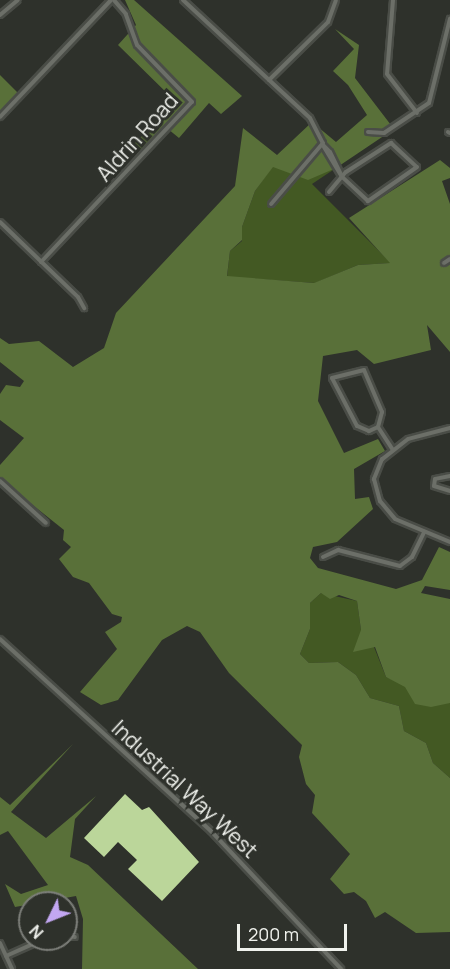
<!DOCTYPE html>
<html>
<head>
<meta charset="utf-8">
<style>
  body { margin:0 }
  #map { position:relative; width:450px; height:969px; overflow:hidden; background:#2e312b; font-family:Manrope,sans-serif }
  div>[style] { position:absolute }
  .green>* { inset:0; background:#435923 }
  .forest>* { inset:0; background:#597039 }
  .building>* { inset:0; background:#bbd69a }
  .roads { filter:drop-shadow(2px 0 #4a4d47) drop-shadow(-2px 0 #4a4d47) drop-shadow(0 2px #4a4d47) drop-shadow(0 -2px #4a4d47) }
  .minor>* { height:4px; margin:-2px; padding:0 2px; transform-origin:2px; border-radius:2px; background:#6c6f68 }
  span { translate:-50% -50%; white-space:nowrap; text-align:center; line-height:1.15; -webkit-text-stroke:6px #2e312b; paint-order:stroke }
  .street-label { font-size:21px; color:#f0f2ed }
  .north { position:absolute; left:18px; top:891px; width:60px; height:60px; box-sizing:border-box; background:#2e312b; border:2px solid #7c7e79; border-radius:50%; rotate:227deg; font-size:16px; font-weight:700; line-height:24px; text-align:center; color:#f0f2ed }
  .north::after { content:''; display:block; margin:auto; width:21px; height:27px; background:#c3a7f2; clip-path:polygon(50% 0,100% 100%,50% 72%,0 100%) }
  .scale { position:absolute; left:237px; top:924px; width:110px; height:27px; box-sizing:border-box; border:3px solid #f0f2ed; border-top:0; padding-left:8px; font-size:18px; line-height:21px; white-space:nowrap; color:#f0f2ed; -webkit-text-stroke:4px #2e312b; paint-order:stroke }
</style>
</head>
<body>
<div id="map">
  <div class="green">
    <div style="clip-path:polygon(273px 166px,296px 175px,336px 168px,312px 184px,391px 263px,358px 265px,315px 283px,227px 277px,230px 251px,242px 241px,242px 227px,255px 191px)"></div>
    <div style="clip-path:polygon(321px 593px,357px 601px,361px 630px,374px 647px,386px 677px,450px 703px,450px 778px,433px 763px,426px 743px,404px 731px,399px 706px,370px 698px,356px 675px,338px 662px,309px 663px,300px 654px,310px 629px,310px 603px)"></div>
  </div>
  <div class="forest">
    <div style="clip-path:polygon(125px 0,134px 0,242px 96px,221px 114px,209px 103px,179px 138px,168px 129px,145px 154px,134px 144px,175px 101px,118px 45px,136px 25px)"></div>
    <div style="clip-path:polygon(335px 29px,359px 45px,355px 78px,394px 129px,336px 168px,308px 180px,273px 167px,255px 191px,242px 227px,242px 240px,230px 251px,227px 276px,314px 283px,358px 265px,390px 263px,349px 218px,440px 160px,450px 168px,450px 178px,442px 181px,450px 204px,450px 352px,427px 325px,431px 350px,374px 364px,357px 350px,323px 356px,318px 401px,344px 453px,378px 439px,385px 451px,354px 469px,355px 499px,369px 497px,373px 509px,337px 542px,313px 547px,310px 558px,318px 568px,396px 589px,422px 580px,439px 547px,450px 552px,450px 590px,425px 586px,421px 593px,450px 599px,450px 703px,431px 707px,415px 704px,405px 687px,386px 677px,375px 647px,353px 652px,361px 630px,357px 601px,339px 595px,330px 599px,321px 593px,310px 603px,310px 629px,300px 654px,309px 663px,338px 662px,356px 675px,370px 698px,399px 706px,404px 731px,426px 743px,433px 763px,450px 778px,450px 932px,416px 933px,385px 912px,375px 918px,366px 901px,354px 892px,344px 894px,330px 879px,350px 854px,312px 813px,315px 795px,306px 784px,299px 757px,302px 745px,229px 673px,200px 632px,187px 626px,162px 640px,118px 700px,101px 705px,80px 692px,117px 649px,105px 632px,121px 622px,122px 617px,112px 614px,89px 583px,73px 577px,59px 559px,71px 547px,63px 540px,64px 530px,0 479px,0 465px,24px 438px,0 420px,0 394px,6px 385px,20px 387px,24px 381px,0 362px,0 338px,9px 344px,39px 341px,73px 367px,104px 348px,116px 313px,235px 186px,243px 128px,277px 155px,312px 122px,336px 142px,367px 115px,348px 85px,333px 71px,354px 49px)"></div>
    <div style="clip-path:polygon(0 75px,21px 96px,0 117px)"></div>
    <div style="clip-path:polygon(73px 744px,11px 812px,46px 838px,96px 796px,75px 819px,70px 857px,88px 865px,198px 969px,82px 969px,83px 919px,76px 896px,15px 907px,5px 884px,21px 894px,48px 885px,8px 831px,0 835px,0 797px,10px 805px)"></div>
  </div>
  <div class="building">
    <div style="clip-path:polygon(125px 794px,142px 810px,149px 807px,199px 862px,162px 901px,128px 869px,137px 860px,118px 842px,104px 857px,84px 838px)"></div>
  </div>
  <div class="roads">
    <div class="minor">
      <div style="left:183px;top:0;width:173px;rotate:42.9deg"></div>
      <div style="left:310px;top:118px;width:28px;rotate:63deg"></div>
      <div style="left:323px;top:143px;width:80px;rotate:130.4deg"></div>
      <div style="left:393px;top:0;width:74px;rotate:94.6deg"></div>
      <div style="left:387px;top:74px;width:49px;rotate:52.4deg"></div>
      <div style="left:0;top:15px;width:23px;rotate:-40deg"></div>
      <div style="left:269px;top:80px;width:83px;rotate:-44.5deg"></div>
      <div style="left:328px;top:22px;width:23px;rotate:-70deg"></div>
      <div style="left:0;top:117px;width:161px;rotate:-46.5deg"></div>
      <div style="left:368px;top:132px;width:16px;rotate:4deg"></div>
      <div style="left:384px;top:133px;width:54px;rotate:-33.7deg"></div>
      <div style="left:429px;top:103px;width:87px;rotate:-76deg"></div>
      <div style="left:448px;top:132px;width:2px;rotate:27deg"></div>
      <div style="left:323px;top:145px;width:10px;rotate:45deg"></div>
      <div style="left:330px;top:152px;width:28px;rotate:64deg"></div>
      <div style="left:342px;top:177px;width:35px;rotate:-121deg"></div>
      <div style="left:329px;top:192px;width:26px;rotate:-50deg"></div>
      <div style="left:346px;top:172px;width:54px;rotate:-32.8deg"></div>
      <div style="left:391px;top:143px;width:35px;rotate:43deg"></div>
      <div style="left:417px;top:167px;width:60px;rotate:145.2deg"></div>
      <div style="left:368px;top:201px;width:35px;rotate:-137deg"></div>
      <div style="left:0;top:222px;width:108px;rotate:43.9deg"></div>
      <div style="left:78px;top:297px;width:13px;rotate:61deg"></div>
      <div style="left:41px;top:262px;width:220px;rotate:-46.7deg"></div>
      <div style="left:192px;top:102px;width:79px;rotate:-134deg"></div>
      <div style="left:137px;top:45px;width:33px;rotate:-110deg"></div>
      <div style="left:126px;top:14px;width:18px;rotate:-131deg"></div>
      <div style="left:444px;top:263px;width:7px;rotate:-34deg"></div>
      <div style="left:364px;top:370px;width:46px;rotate:66.8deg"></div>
      <div style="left:382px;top:412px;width:16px;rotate:105deg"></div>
      <div style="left:378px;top:427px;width:10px;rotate:156deg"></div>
      <div style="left:369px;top:431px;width:13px;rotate:-157deg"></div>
      <div style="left:357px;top:426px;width:54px;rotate:-117.5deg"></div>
      <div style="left:332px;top:378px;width:33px;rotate:-14deg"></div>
      <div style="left:378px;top:427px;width:27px;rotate:57deg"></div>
      <div style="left:450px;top:428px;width:43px;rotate:165.3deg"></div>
      <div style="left:408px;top:439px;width:33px;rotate:142deg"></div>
      <div style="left:382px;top:459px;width:22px;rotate:112deg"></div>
      <div style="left:374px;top:479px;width:23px;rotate:75deg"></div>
      <div style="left:380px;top:501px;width:23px;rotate:50deg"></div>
      <div style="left:395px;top:519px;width:60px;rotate:22.7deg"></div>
      <div style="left:450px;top:476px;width:15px;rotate:169deg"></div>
      <div style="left:435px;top:479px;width:7px;rotate:98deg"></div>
      <div style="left:434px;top:486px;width:17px;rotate:17deg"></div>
      <div style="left:0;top:481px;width:62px;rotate:42.4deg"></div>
      <div style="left:323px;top:557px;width:17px;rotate:-25deg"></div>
      <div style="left:338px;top:550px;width:64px;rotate:14.5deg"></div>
      <div style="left:400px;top:566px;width:15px;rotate:-37deg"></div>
      <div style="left:412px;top:557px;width:28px;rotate:-64deg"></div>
      <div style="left:0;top:639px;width:285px;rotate:42.3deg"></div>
      <div style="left:211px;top:831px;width:190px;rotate:46.7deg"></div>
      <div style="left:66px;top:935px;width:9px;rotate:13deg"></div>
      <div style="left:0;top:943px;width:29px;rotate:65deg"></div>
      <div style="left:6px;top:956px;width:42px;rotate:-24.1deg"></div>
    </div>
  </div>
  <div class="street-label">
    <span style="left:137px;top:137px;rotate:-48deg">Aldrin Road</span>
    <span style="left:185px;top:789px;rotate:43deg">Industrial Way West</span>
  </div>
  <div class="north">N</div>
  <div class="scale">200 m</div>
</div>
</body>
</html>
